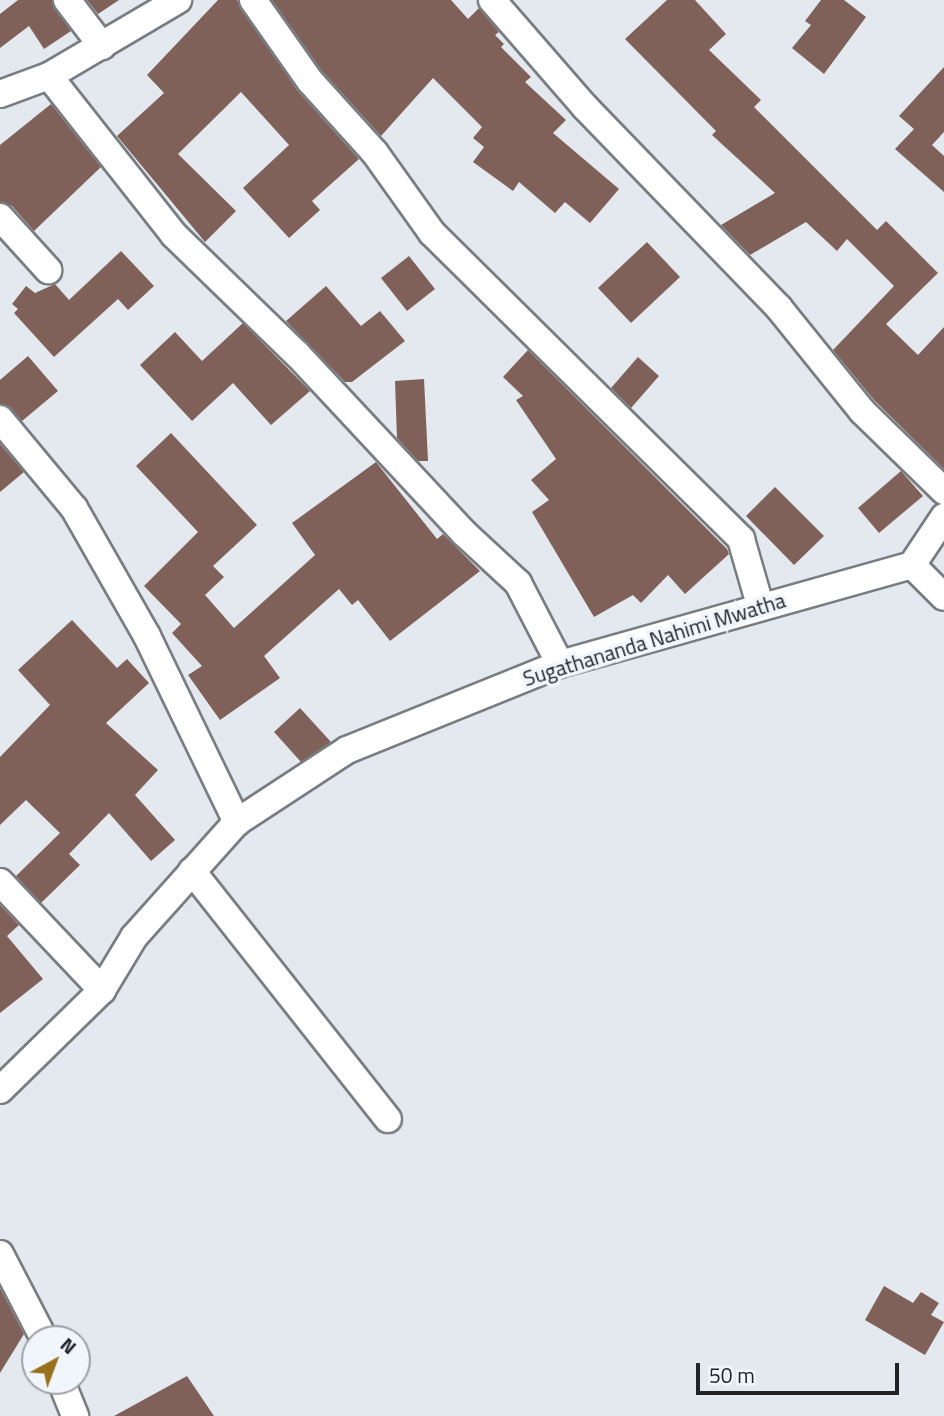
<!DOCTYPE html>
<html>
<head>
<meta charset="utf-8">
<style>
  body { margin:0 }
  #map { position:relative; width:944px; height:1416px; overflow:hidden; background:#e4e9ef; font-family:"Titillium Web",sans-serif }
  div>[style] { position:absolute }
  .building>* { inset:0; background:#806159 }
  .roads { filter:drop-shadow(2px 0 #787d82) drop-shadow(-2px 0 #787d82) drop-shadow(0 2px #787d82) drop-shadow(0 -2px #787d82) }
  .minor>* { height:26px; margin:-13px; padding:0 13px; transform-origin:13px; border-radius:13px; background:#fff }
  span { translate:-50% -50%; white-space:nowrap; text-align:center; line-height:1.15; -webkit-text-stroke:7px #f1f6fc; paint-order:stroke }
  .street-label { font-size:21px; color:#212326 }
  .north { position:absolute; left:21px; top:1325px; width:70px; height:70px; box-sizing:border-box; background:#f1f6fc; border:2px solid #9ea2a6; border-radius:50%; rotate:41deg; font-size:19px; font-weight:700; line-height:28px; text-align:center; color:#212326 }
  .north::after { content:''; display:block; margin:auto; width:24px; height:32px; background:#99711d; clip-path:polygon(50% 0,100% 100%,50% 72%,0 100%) }
  .scale { position:absolute; left:696px; top:1363px; width:203px; height:32px; box-sizing:border-box; border:4px solid #212326; border-top:0; padding-left:9px; font-size:21px; line-height:24px; white-space:nowrap; color:#212326; -webkit-text-stroke:5px #f1f6fc; paint-order:stroke }
</style>
</head>
<body>
<div id="map">
  <div class="building">
    <div style="clip-path:polygon(18px 0,52px 0,71px 31px,44px 49px,29px 26px,0 48px,0 14px)"></div>
    <div style="clip-path:polygon(87px 0,119px 0,98px 14px)"></div>
    <div style="clip-path:polygon(218px 0,237px 0,297px 90px,359px 159px,312px 201px,320px 210px,289px 238px,243px 188px,289px 145px,241px 92px,178px 154px,236px 211px,205px 242px,117px 136px,164px 93px,147px 75px)"></div>
    <div style="clip-path:polygon(272px 0,451px 0,468px 19px,479px 8px,499px 32px,495px 35px,504px 44px,501px 47px,531px 77px,525px 82px,566px 120px,553px 133px,619px 189px,590px 223px,565px 202px,555px 213px,519px 182px,513px 191px,473px 162px,484px 147px,473px 138px,482px 127px,433px 78px,381px 136px,322px 71px)"></div>
    <div style="clip-path:polygon(667px 0,695px 0,726px 34px,709px 50px,761px 100px,754px 107px,877px 230px,886px 221px,938px 273px,886px 324px,918px 355px,944px 327px,944px 469px,874px 400px,833px 350px,894px 286px,847px 239px,837px 251px,806px 222px,750px 255px,721px 225px,775px 193px,712px 135px,716px 131px,625px 39px)"></div>
    <div style="clip-path:polygon(821px 0,844px 0,866px 17px,824px 74px,792px 48px,811px 25px,805px 21px)"></div>
    <div style="clip-path:polygon(944px 67px,944px 132px,932px 145px,944px 156px,944px 192px,895px 149px,914px 129px,899px 116px)"></div>
    <div style="clip-path:polygon(51px 104px,101px 167px,34px 231px,12px 206px,0 202px,0 145px)"></div>
    <div style="clip-path:polygon(647px 242px,680px 277px,631px 323px,598px 288px)"></div>
    <div style="clip-path:polygon(121px 251px,154px 286px,128px 310px,118px 299px,54px 357px,14px 313px,18px 309px,12px 304px,26px 286px,35px 293px,55px 284px,69px 300px)"></div>
    <div style="clip-path:polygon(409px 256px,435px 289px,407px 311px,381px 278px)"></div>
    <div style="clip-path:polygon(326px 286px,361px 326px,380px 311px,405px 341px,352px 382px,345px 382px,286px 321px)"></div>
    <div style="clip-path:polygon(243px 323px,310px 391px,271px 425px,233px 383px,192px 421px,140px 365px,175px 332px,202px 361px)"></div>
    <div style="clip-path:polygon(528px 350px,727px 549px,729px 554px,685px 594px,668px 575px,641px 603px,633px 595px,594px 617px,532px 512px,549px 500px,531px 480px,556px 459px,516px 400px,523px 396px,503px 377px)"></div>
    <div style="clip-path:polygon(28px 356px,58px 391px,22px 421px,0 404px,0 380px)"></div>
    <div style="clip-path:polygon(638px 357px,659px 376px,631px 408px,611px 388px)"></div>
    <div style="clip-path:polygon(424px 379px,428px 461px,418px 461px,397px 438px,395px 381px)"></div>
    <div style="clip-path:polygon(171px 433px,257px 525px,213px 566px,224px 577px,205px 595px,234px 628px,315px 555px,292px 523px,376px 462px,437px 539px,443px 534px,480px 571px,390px 641px,358px 600px,352px 605px,339px 589px,264px 656px,280px 678px,220px 720px,188px 675px,202px 666px,172px 633px,181px 624px,144px 586px,198px 532px,136px 466px)"></div>
    <div style="clip-path:polygon(0 444px,24px 472px,0 492px)"></div>
    <div style="clip-path:polygon(901px 471px,923px 496px,879px 533px,858px 508px)"></div>
    <div style="clip-path:polygon(775px 487px,824px 536px,794px 565px,746px 516px)"></div>
    <div style="clip-path:polygon(72px 620px,117px 668px,127px 659px,149px 683px,106px 723px,158px 770px,135px 795px,175px 840px,151px 861px,109px 813px,69px 854px,80px 865px,41px 903px,16px 876px,60px 833px,26px 800px,0 825px,0 757px,50px 705px,18px 670px)"></div>
    <div style="clip-path:polygon(300px 708px,331px 742px,301px 762px,274px 732px)"></div>
    <div style="clip-path:polygon(0 905px,19px 925px,7px 936px,43px 979px,0 1013px)"></div>
    <div style="clip-path:polygon(884px 1286px,913px 1303px,921px 1292px,939px 1303px,931px 1315px,944px 1322px,925px 1355px,865px 1320px)"></div>
    <div style="clip-path:polygon(0 1288px,24px 1334px,0 1373px)"></div>
    <div style="clip-path:polygon(187px 1376px,214px 1416px,114px 1416px)"></div>
  </div>
  <div class="roads">
    <div class="minor">
      <div style="left:67px;top:0;width:58px;rotate:52.7deg"></div>
      <div style="left:253px;top:0;width:99px;rotate:54.9deg"></div>
      <div style="left:310px;top:81px;width:97px;rotate:47.9deg"></div>
      <div style="left:375px;top:153px;width:98px;rotate:54.5deg"></div>
      <div style="left:432px;top:233px;width:435px;rotate:44.7deg"></div>
      <div style="left:741px;top:539px;width:69px;rotate:73.9deg"></div>
      <div style="left:492px;top:0;width:142px;rotate:49deg"></div>
      <div style="left:585px;top:107px;width:279px;rotate:46deg"></div>
      <div style="left:779px;top:308px;width:132px;rotate:51.1deg"></div>
      <div style="left:862px;top:411px;width:115px;rotate:44.3deg"></div>
      <div style="left:49px;top:76px;width:202px;rotate:51.8deg"></div>
      <div style="left:174px;top:235px;width:171px;rotate:44.1deg"></div>
      <div style="left:297px;top:354px;width:245px;rotate:47deg"></div>
      <div style="left:464px;top:533px;width:74px;rotate:42.8deg"></div>
      <div style="left:518px;top:583px;width:91px;rotate:62.6deg"></div>
      <div style="left:0;top:94px;width:52px;rotate:-20.2deg"></div>
      <div style="left:49px;top:76px;width:150px;rotate:-30.5deg"></div>
      <div style="left:0;top:217px;width:72px;rotate:47.8deg"></div>
      <div style="left:0;top:419px;width:116px;rotate:50.3deg"></div>
      <div style="left:74px;top:508px;width:147px;rotate:60.3deg"></div>
      <div style="left:147px;top:636px;width:207px;rotate:64.2deg"></div>
      <div style="left:912px;top:565px;width:58px;rotate:-56.3deg"></div>
      <div style="left:192px;top:871px;width:316px;rotate:51.7deg"></div>
      <div style="left:0;top:882px;width:149px;rotate:46.6deg"></div>
      <div style="left:0;top:1090px;width:143px;rotate:-44.4deg"></div>
      <div style="left:102px;top:990px;width:62px;rotate:-58.9deg"></div>
      <div style="left:134px;top:937px;width:154px;rotate:-48.2deg"></div>
      <div style="left:237px;top:822px;width:131px;rotate:-33.2deg"></div>
      <div style="left:347px;top:750px;width:230px;rotate:-22deg"></div>
      <div style="left:560px;top:664px;width:366px;rotate:-15.7deg"></div>
      <div style="left:912px;top:565px;width:45px;rotate:45deg"></div>
      <div style="left:0;top:1254px;width:96px;rotate:62.6deg"></div>
      <div style="left:61px;top:1381px;width:38px;rotate:68deg"></div>
    </div>
  </div>
  <div class="street-label">
    <span style="left:654px;top:639px;rotate:-17deg">Sugathananda Nahimi Mwatha</span>
  </div>
  <div class="north">N</div>
  <div class="scale">50 m</div>
</div>
</body>
</html>
